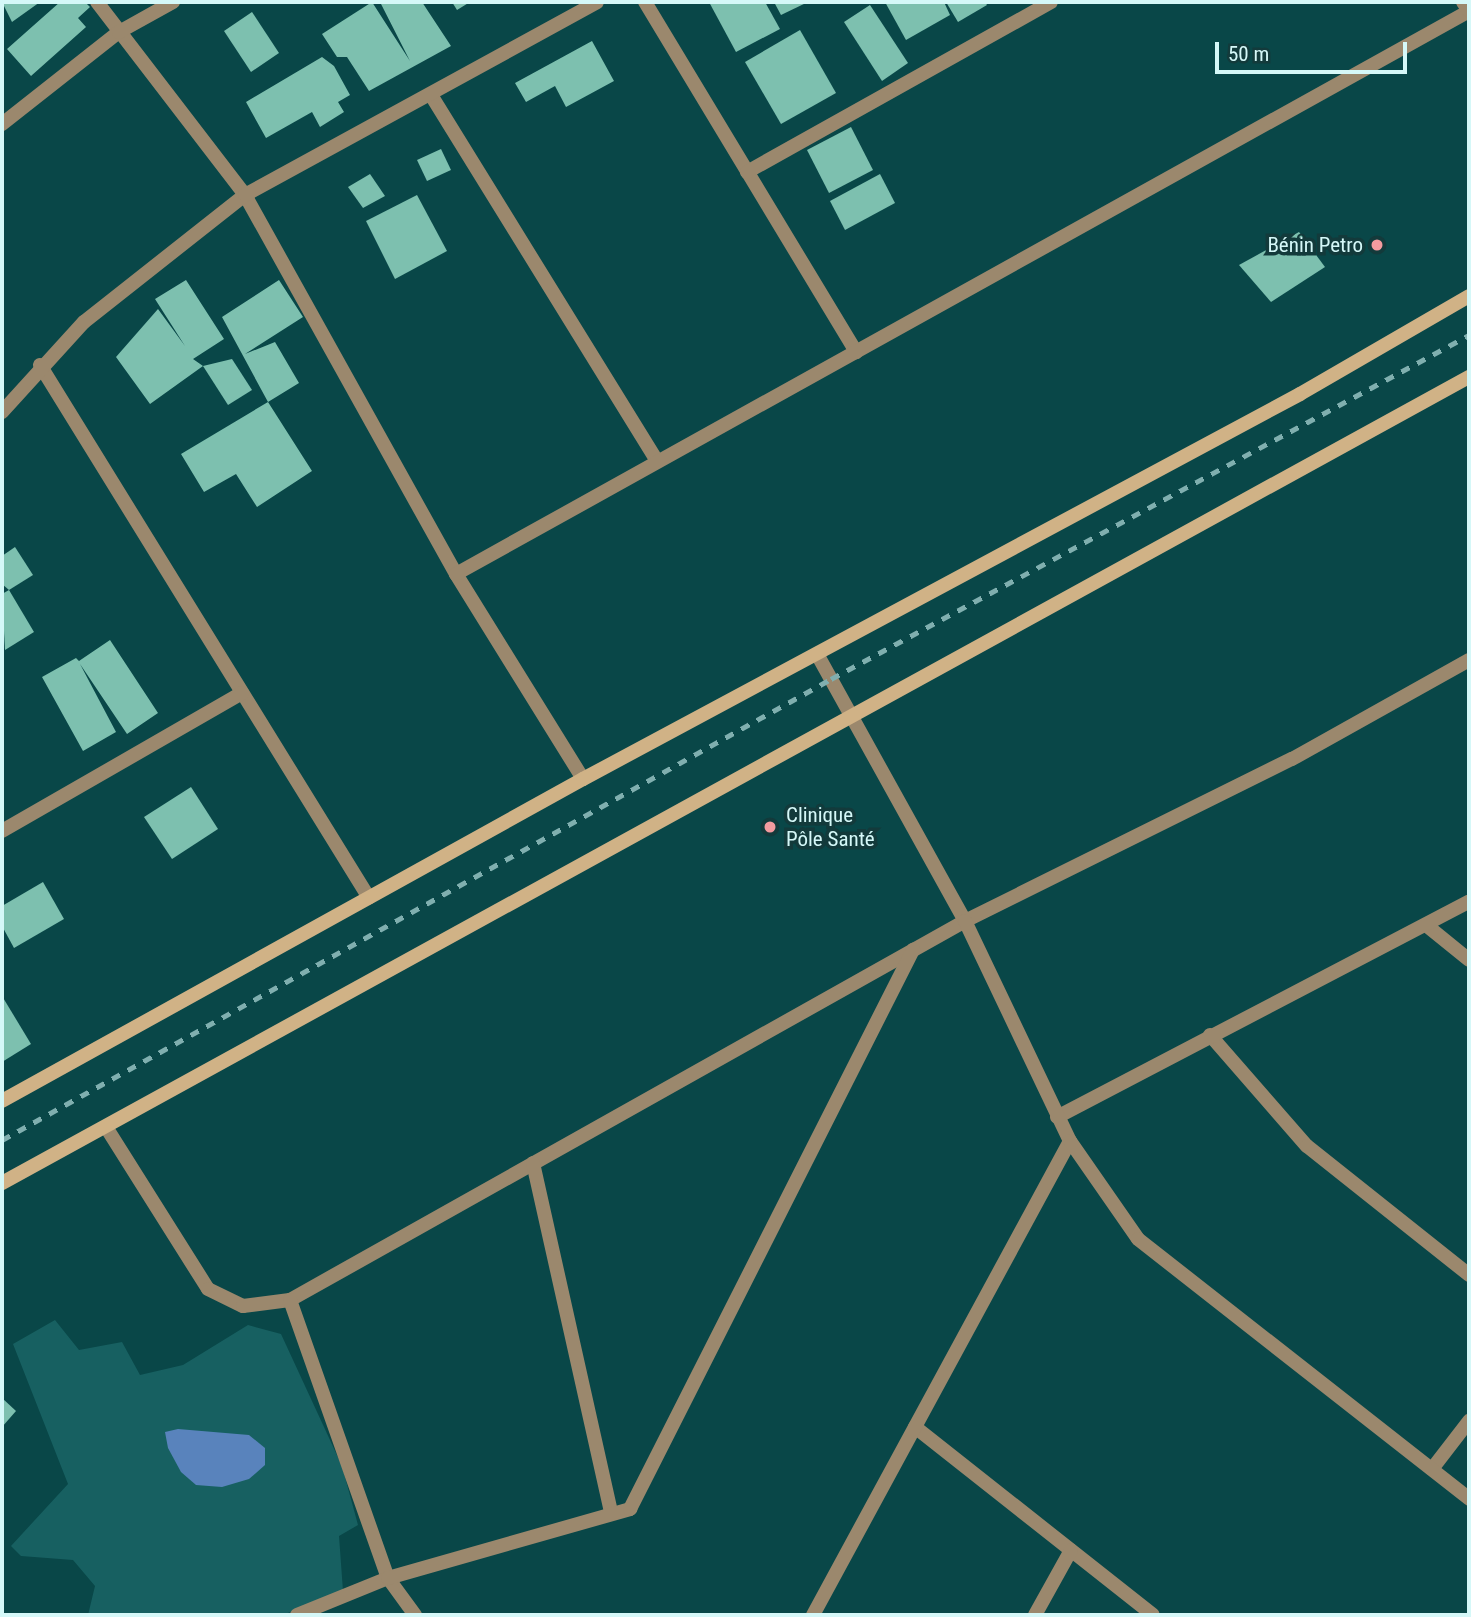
<!DOCTYPE html>
<html>
<head>
<meta charset="utf-8">
<style>
  body { margin:0 }
  #map { position:relative; width:1471px; height:1617px; overflow:hidden; background:#094748; font-family:"Roboto Condensed",sans-serif }
  div>[style] { position:absolute }
  .green>* { inset:0; background:#176061 }
  .water>* { inset:0; background:#5983bc }
  .building>* { inset:0; background:#7dc0af }
  .minor>* { height:14px; margin:-7px; padding:0 7px; transform-origin:7px; border-radius:7px; background:#9b886d }
  .tertiary>* { height:14px; margin:-7px; padding:0 7px; transform-origin:7px; border-radius:7px; background:#9b886d }
  .secondary>* { height:14px; margin:-7px; padding:0 7px; transform-origin:7px; border-radius:7px; background:#d0b286 }
  .rail>* { height:5px; margin-top:-2.5px; transform-origin:0; background:repeating-linear-gradient(90deg,#80afaf 0 9px,transparent 0 18px) }
  .dots>* { width:19px; height:19px; translate:-50% -50%; box-sizing:border-box; border:4px solid #133a3b; border-radius:50% }
  span { translate:-50% -50%; white-space:nowrap; text-align:center; line-height:1.15; -webkit-text-stroke:7px #133a3b; paint-order:stroke }
  .poi-label { font-size:21px; color:#d5f8f8 }
  .right { translate:-100% -50%; text-align:right }
  .left { translate:0 -50%; text-align:left }
  .frame { position:absolute; inset:0; border:4px solid #d5f8f8; pointer-events:none }
  .scale { position:absolute; left:1215px; top:42px; width:192px; height:32px; box-sizing:border-box; border:4px solid #d5f8f8; border-top:0; padding-left:9px; font-size:21px; line-height:24px; white-space:nowrap; color:#d5f8f8; -webkit-text-stroke:5px #133a3b; paint-order:stroke }
</style>
</head>
<body>
<div id="map">
  <div class="green">
    <div style="clip-path:polygon(55px 1320px,79px 1350px,122px 1342px,140px 1375px,183px 1365px,248px 1325px,281px 1334px,342px 1466px,358px 1525px,339px 1536px,343px 1591px,283px 1615px,88px 1615px,95px 1586px,73px 1560px,21px 1556px,11px 1546px,68px 1484px,13px 1344px)"></div>
  </div>
  <div class="water">
    <div style="clip-path:polygon(178px 1429px,249px 1435px,265px 1448px,265px 1465px,249px 1479px,222px 1487px,196px 1485px,181px 1472px,168px 1448px,165px 1432px)"></div>
  </div>
  <div class="building">
    <div style="clip-path:polygon(2px 2px,40px 2px,12px 22px)"></div>
    <div style="clip-path:polygon(60px 2px,85px 2px,90px 7px,78px 18px,86px 27px,31px 76px,7px 49px)"></div>
    <div style="clip-path:polygon(372px 2px,410px 61px,380px 2px,422px 2px,451px 46px,369px 91px,347px 57px,337px 57px,322px 34px)"></div>
    <div style="clip-path:polygon(452px 2px,470px 2px,457px 10px)"></div>
    <div style="clip-path:polygon(709px 2px,765px 2px,780px 29px,736px 52px)"></div>
    <div style="clip-path:polygon(774px 2px,808px 2px,781px 15px)"></div>
    <div style="clip-path:polygon(885px 2px,944px 2px,950px 15px,906px 40px)"></div>
    <div style="clip-path:polygon(946px 2px,985px 2px,987px 5px,958px 22px)"></div>
    <div style="clip-path:polygon(870px 5px,908px 63px,882px 81px,844px 22px)"></div>
    <div style="clip-path:polygon(252px 12px,279px 53px,251px 72px,224px 31px)"></div>
    <div style="clip-path:polygon(800px 30px,836px 93px,781px 124px,745px 62px)"></div>
    <div style="clip-path:polygon(592px 41px,614px 81px,566px 107px,555px 86px,526px 102px,515px 83px)"></div>
    <div style="clip-path:polygon(322px 57px,334px 66px,350px 95px,338px 102px,344px 112px,320px 127px,312px 112px,266px 138px,246px 102px)"></div>
    <div style="clip-path:polygon(851px 127px,873px 170px,829px 193px,807px 150px)"></div>
    <div style="clip-path:polygon(441px 149px,451px 170px,427px 181px,417px 160px)"></div>
    <div style="clip-path:polygon(370px 174px,385px 196px,363px 208px,348px 187px)"></div>
    <div style="clip-path:polygon(880px 174px,895px 203px,845px 230px,830px 201px)"></div>
    <div style="clip-path:polygon(417px 195px,447px 251px,395px 279px,366px 221px)"></div>
    <div style="clip-path:polygon(1299px 232px,1325px 267px,1271px 302px,1239px 265px)"></div>
    <div style="clip-path:polygon(186px 280px,224px 339px,193px 359px,203px 366px,150px 404px,116px 357px,158px 309px,185px 346px,155px 299px)"></div>
    <div style="clip-path:polygon(279px 280px,303px 317px,245px 354px,275px 342px,299px 383px,268px 402px,312px 471px,257px 507px,236px 474px,204px 492px,181px 454px,268px 402px,222px 317px)"></div>
    <div style="clip-path:polygon(232px 359px,252px 390px,228px 405px,203px 366px)"></div>
    <div style="clip-path:polygon(15px 547px,33px 575px,9px 590px,2px 584px,2px 556px)"></div>
    <div style="clip-path:polygon(9px 590px,34px 632px,5px 650px,2px 594px)"></div>
    <div style="clip-path:polygon(110px 640px,158px 713px,127px 734px,80px 664px,116px 732px,83px 751px,42px 677px,76px 658px,79px 661px)"></div>
    <div style="clip-path:polygon(191px 787px,218px 829px,172px 859px,144px 817px)"></div>
    <div style="clip-path:polygon(43px 882px,64px 919px,14px 948px,2px 926px,2px 906px)"></div>
    <div style="clip-path:polygon(2px 996px,31px 1044px,2px 1062px)"></div>
    <div style="clip-path:polygon(2px 1398px,16px 1411px,2px 1427px)"></div>
  </div>
  <div class="minor">
    <div style="left:97px;top:2px;width:243px;rotate:52.5deg"></div>
    <div style="left:245px;top:195px;width:434px;rotate:60.9deg"></div>
    <div style="left:456px;top:574px;width:241px;rotate:58.2deg"></div>
    <div style="left:645px;top:2px;width:409px;rotate:58.9deg"></div>
    <div style="left:431px;top:95px;width:429px;rotate:58.3deg"></div>
    <div style="left:2px;top:124px;width:149px;rotate:-38.2deg"></div>
    <div style="left:119px;top:32px;width:62px;rotate:-29.1deg"></div>
    <div style="left:747px;top:172px;width:348px;rotate:-29.2deg"></div>
    <div style="left:40px;top:365px;width:626px;rotate:58.31deg"></div>
    <div style="left:2px;top:412px;width:122px;rotate:-47.7deg"></div>
    <div style="left:84px;top:322px;width:205px;rotate:-38.3deg"></div>
    <div style="left:245px;top:195px;width:401px;rotate:-28.7deg"></div>
    <div style="left:456px;top:574px;width:1159px;rotate:-29.06deg"></div>
    <div style="left:2px;top:831px;width:277px;rotate:-29.9deg"></div>
    <div style="left:1426px;top:925px;width:55px;rotate:39.1deg"></div>
    <div style="left:1210px;top:1035px;width:147px;rotate:48.9deg"></div>
    <div style="left:1307px;top:1146px;width:207px;rotate:38.5deg"></div>
    <div style="left:1057px;top:1117px;width:465px;rotate:-27.6deg"></div>
    <div style="left:106px;top:1127px;width:191px;rotate:57.8deg"></div>
    <div style="left:208px;top:1289px;width:39px;rotate:26deg"></div>
    <div style="left:243px;top:1306px;width:47px;rotate:-7.3deg"></div>
    <div style="left:290px;top:1300px;width:774px;rotate:-29.31deg"></div>
    <div style="left:965px;top:921px;width:365px;rotate:-26.4deg"></div>
    <div style="left:1292px;top:759px;width:203px;rotate:-29.2deg"></div>
    <div style="left:533px;top:1163px;width:359px;rotate:77.4deg"></div>
    <div style="left:290px;top:1300px;width:295px;rotate:70.6deg"></div>
    <div style="left:388px;top:1578px;width:46px;rotate:53.9deg"></div>
    <div style="left:915px;top:1427px;width:303px;rotate:38.3deg"></div>
    <div style="left:1432px;top:1469px;width:61px;rotate:-52.4deg"></div>
    <div style="left:297px;top:1615px;width:98px;rotate:-22.1deg"></div>
    <div style="left:388px;top:1578px;width:252px;rotate:-15.9deg"></div>
    <div style="left:630px;top:1509px;width:627px;rotate:-63.15deg"></div>
    <div style="left:813px;top:1615px;width:539px;rotate:-61.53deg"></div>
    <div style="left:1035px;top:1615px;width:74px;rotate:-61deg"></div>
  </div>
  <div class="tertiary">
    <div style="left:1463px;top:2px;width:11px;rotate:56deg"></div>
    <div style="left:817px;top:654px;width:305px;rotate:61deg"></div>
    <div style="left:965px;top:921px;width:244px;rotate:64.5deg"></div>
    <div style="left:1070px;top:1141px;width:119px;rotate:55.2deg"></div>
    <div style="left:1138px;top:1239px;width:421px;rotate:38.1deg"></div>
  </div>
  <div class="secondary">
    <div style="left:2px;top:1101px;width:664px;rotate:-29deg"></div>
    <div style="left:583px;top:779px;width:814px;rotate:-28.23deg"></div>
    <div style="left:1300px;top:394px;width:195px;rotate:-30.1deg"></div>
    <div style="left:2px;top:1183px;width:1674px;rotate:-28.79deg"></div>
  </div>
  <div class="rail">
    <div style="left:2px;top:1140px;width:949px;rotate:-29.08deg"></div>
    <div style="left:831px;top:679px;width:725px;rotate:-28.33deg"></div>
  </div>
  <div class="dots">
    <div style="left:1377px;top:245px;background:#f49b9f"></div>
    <div style="left:770px;top:827px;background:#f49b9f"></div>
  </div>
  <div class="poi-label">
    <span class="right" style="left:1363px;top:245px">Bénin Petro</span>
    <span class="left" style="left:786px;top:827px">Clinique<br>Pôle Santé</span>
  </div>
  <div class="frame"></div>
  <div class="scale">50 m</div>
</div>
</body>
</html>
